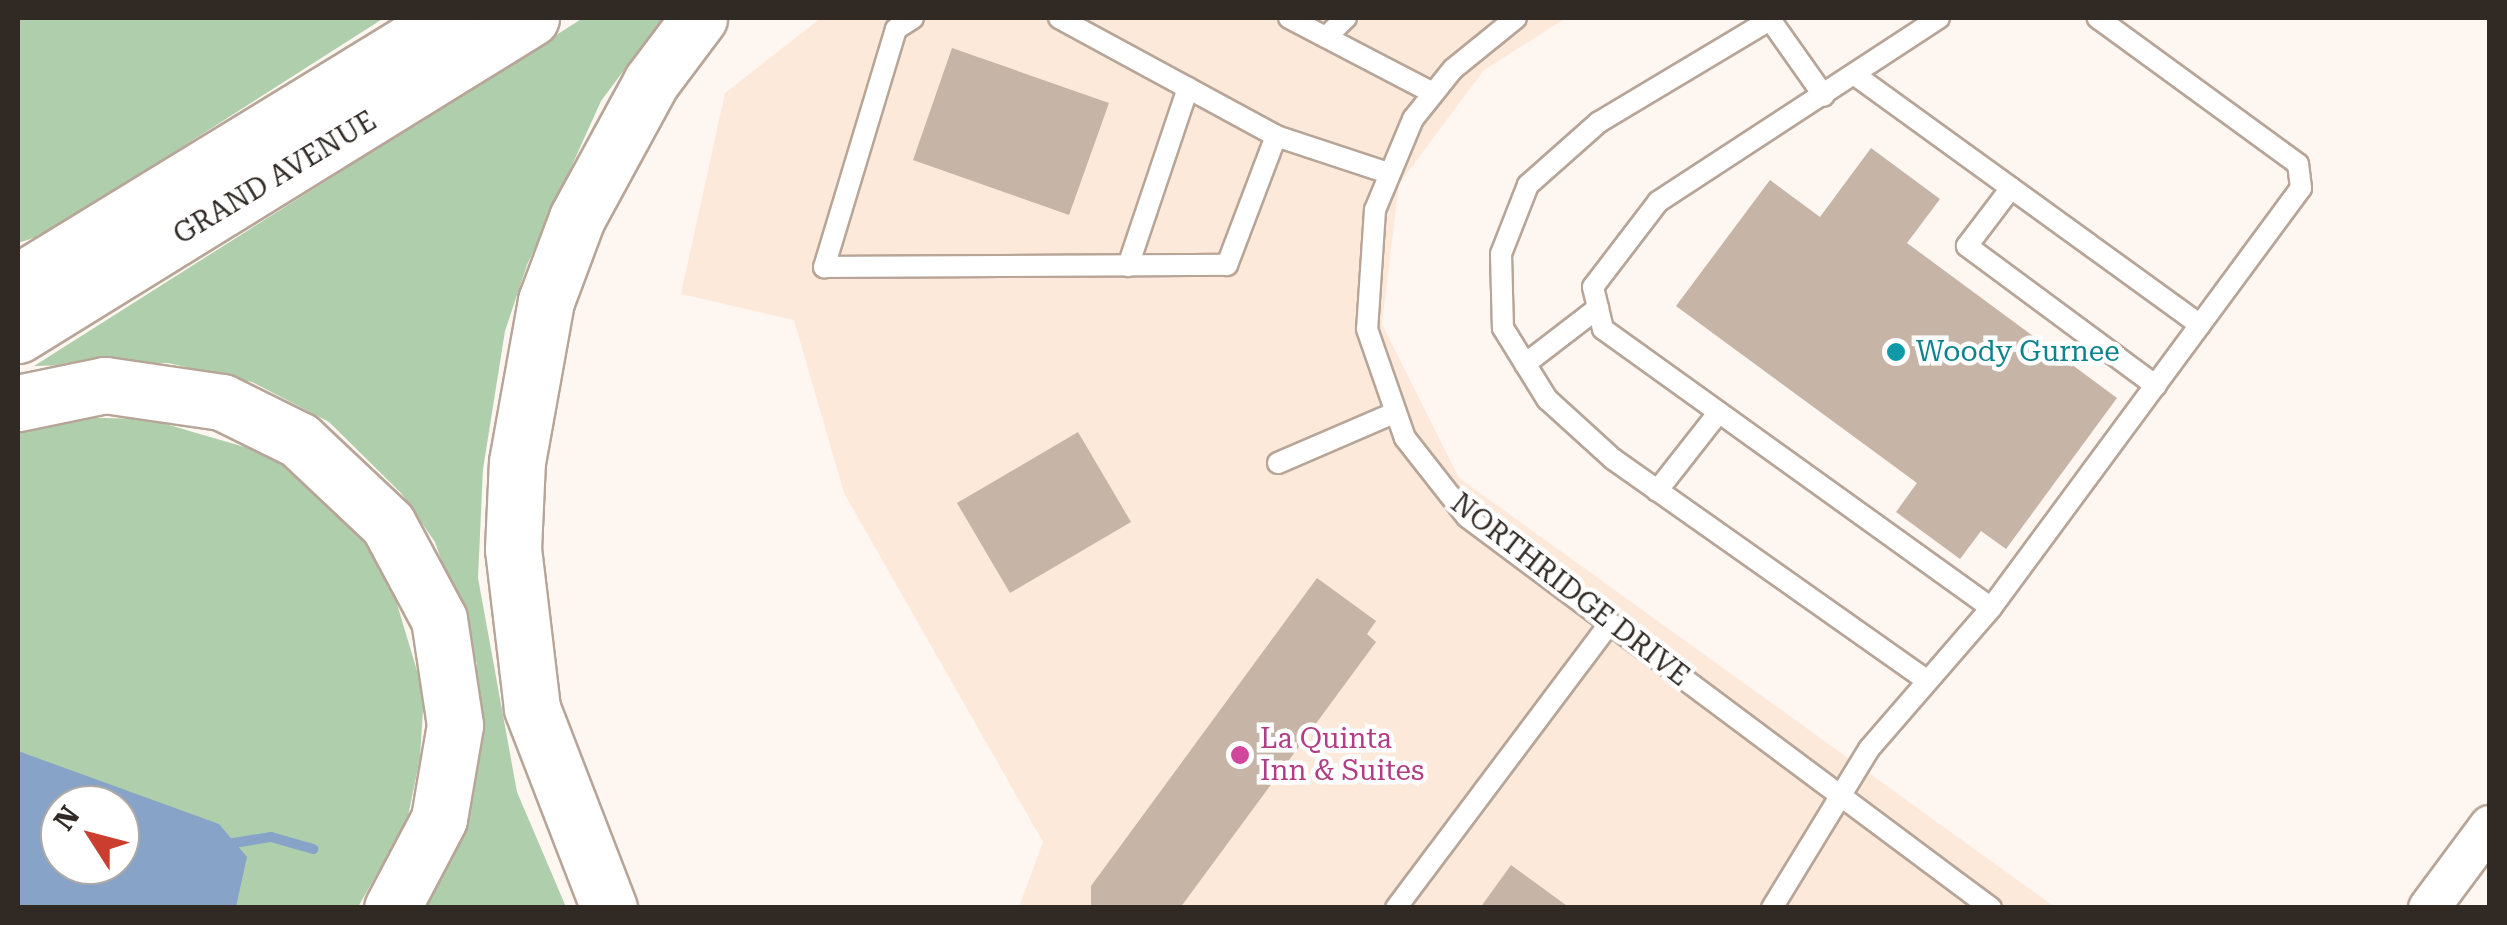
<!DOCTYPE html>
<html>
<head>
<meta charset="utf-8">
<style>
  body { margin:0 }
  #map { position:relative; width:2507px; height:925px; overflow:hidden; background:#fef6f1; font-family:"Roboto Serif",serif }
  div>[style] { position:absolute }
  .built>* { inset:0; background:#fde9d9 }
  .green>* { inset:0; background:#afceac }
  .water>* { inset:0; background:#87a3c8 }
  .stream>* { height:10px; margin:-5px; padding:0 5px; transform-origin:5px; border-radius:5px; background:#87a3c8 }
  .building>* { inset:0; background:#c6b4a6 }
  .roads { filter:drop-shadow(2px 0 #b7a598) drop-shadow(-2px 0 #b7a598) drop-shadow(0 2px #b7a598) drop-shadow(0 -2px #b7a598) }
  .service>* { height:20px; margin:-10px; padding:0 10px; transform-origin:10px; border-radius:10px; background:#fff }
  .minor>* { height:40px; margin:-20px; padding:0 20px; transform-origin:20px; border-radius:20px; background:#fff }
  .primary>* { height:55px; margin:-27.5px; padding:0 27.5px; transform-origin:27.5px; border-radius:27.5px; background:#fff }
  .motorway>* { height:55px; margin:-27.5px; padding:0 27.5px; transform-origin:27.5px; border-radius:27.5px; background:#fff }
  .dots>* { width:28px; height:28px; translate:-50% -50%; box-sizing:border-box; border:5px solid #fff; border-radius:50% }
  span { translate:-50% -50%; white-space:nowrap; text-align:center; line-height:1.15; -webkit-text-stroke:9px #fff; paint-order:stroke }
  .street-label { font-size:28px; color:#302924 }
  .culture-label { font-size:28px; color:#0d838f }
  .left { translate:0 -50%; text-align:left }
  .hotel-label { font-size:28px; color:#b23c85 }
  .frame { position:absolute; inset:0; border:20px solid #302924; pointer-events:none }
  .north { position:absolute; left:40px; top:785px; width:100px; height:100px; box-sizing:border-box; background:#fff; border:2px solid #aca9a7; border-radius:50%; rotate:306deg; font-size:28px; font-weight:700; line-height:40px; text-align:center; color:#302924 }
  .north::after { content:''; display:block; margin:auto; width:35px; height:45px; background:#cb3e2f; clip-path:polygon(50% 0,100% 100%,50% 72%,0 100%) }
</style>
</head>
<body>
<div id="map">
  <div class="built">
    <div style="clip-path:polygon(821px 18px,1566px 18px,1484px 70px,1399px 184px,1382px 324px,1459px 478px,2055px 907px,1019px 907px,1043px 842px,844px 493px,794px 320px,681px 294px,725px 93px)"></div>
  </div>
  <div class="green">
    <div style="clip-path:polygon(18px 18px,384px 18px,46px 234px,18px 243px)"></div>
    <div style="clip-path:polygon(583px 18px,663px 18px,601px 101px,527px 265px,505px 331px,483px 469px,478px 578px,517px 792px,566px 907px,426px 907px,467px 821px,477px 664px,435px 542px,401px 493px,329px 422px,252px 382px,168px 363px,34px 366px)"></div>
    <div style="clip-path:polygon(evenodd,61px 417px,148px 419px,269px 454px,362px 537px,391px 584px,424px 694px,420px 758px,407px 821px,358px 907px,18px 908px,18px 432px,61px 417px,60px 805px,120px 805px,120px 865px,60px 865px,60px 805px)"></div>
  </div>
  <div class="water">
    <div style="clip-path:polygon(evenodd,18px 751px,219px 824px,247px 857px,236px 907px,18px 907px,18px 751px,60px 805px,120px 805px,120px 865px,60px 865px,60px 805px)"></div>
  </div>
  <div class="stream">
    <div style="left:221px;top:845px;width:51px;rotate:-9.1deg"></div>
    <div style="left:271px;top:837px;width:44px;rotate:15.9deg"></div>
  </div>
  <div class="building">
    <div style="clip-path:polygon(952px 48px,1109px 103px,1069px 215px,913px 160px)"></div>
    <div style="clip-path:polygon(1871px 148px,1940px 199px,1907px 243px,2117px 398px,2006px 549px,1981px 531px,1960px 559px,1896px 512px,1917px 483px,1676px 306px,1770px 180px,1820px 217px)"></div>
    <div style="clip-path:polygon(1078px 432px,1131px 522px,1010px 593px,957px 503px)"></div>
    <div style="clip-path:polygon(1317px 578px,1376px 621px,1367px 634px,1376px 642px,1180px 908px,1091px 908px,1091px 886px)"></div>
    <div style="clip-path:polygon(1511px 865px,1570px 908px,1480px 908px)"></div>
  </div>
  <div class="roads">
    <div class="service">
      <div style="left:913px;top:18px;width:20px;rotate:147deg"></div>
      <div style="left:896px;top:29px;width:249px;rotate:106.8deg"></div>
      <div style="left:824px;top:267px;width:403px;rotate:-0.3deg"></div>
      <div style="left:1227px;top:265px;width:138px;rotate:-69.2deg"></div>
      <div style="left:1059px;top:18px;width:247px;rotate:28.5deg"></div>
      <div style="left:1276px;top:136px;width:118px;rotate:18.3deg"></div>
      <div style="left:1289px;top:18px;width:162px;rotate:27.5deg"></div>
      <div style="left:1516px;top:18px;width:81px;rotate:141deg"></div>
      <div style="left:1453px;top:69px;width:64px;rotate:128.7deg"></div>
      <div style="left:1413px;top:119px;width:99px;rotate:112.7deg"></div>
      <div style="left:1375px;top:210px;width:119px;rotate:93.8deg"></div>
      <div style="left:1367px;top:329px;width:115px;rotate:70.8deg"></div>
      <div style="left:1405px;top:438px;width:100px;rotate:51.9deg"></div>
      <div style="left:1467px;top:517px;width:654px;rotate:36.73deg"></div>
      <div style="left:1769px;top:18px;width:95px;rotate:54.8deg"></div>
      <div style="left:1773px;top:18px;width:203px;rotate:149.1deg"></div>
      <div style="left:1599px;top:122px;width:95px;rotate:138.4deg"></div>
      <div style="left:1528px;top:185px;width:74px;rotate:111.4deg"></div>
      <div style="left:1501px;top:254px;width:74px;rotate:88.5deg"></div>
      <div style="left:1503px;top:328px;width:84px;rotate:58.2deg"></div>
      <div style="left:1547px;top:399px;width:89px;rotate:42.3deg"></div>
      <div style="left:1613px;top:459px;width:378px;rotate:35.2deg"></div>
      <div style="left:1939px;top:18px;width:336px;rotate:146.8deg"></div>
      <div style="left:1658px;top:202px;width:107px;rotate:127.4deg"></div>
      <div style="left:1593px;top:287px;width:43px;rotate:76.6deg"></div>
      <div style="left:1603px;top:329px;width:478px;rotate:35.7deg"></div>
      <div style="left:1326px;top:37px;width:28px;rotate:-44deg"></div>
      <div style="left:1855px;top:75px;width:426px;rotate:35.9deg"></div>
      <div style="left:2011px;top:188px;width:73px;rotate:127.2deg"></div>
      <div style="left:1967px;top:246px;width:235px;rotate:36.5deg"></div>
      <div style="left:1128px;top:266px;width:188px;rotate:-71.4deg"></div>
      <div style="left:1525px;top:364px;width:92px;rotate:-37.5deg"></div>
      <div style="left:1278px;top:463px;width:126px;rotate:-23.3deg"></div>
      <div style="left:1657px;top:491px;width:100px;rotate:-51.9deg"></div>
      <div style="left:1396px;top:908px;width:356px;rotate:-53.1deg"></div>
      <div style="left:1772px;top:908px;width:186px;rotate:-58.6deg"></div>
      <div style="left:1869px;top:749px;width:186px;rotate:-49.1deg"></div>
      <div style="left:1991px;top:608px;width:522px;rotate:-53.57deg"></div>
      <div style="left:2301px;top:188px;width:24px;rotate:-97deg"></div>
      <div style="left:2298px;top:164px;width:248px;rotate:-143.9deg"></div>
    </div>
    <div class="minor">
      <div style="left:2429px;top:908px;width:102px;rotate:-53.4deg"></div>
    </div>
    <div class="primary">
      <div style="left:18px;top:282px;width:505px;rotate:-31.49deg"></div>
      <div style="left:18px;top:335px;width:603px;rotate:-31.71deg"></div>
    </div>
    <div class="motorway">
      <div style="left:18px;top:403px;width:89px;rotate:-11.7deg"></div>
      <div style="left:105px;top:385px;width:118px;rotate:8.3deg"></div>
      <div style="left:222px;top:402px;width:86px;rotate:26.3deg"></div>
      <div style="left:299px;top:440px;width:122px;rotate:43.3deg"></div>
      <div style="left:388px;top:524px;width:108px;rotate:61.8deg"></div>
      <div style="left:439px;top:619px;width:107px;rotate:81.4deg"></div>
      <div style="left:455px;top:725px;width:95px;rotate:99.7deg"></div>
      <div style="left:439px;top:819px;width:101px;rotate:117.8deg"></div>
      <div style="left:609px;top:908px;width:214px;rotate:-111.1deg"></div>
      <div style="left:532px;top:708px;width:160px;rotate:-96.8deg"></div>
      <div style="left:513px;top:549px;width:87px;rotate:-87.4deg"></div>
      <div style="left:517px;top:462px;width:164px;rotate:-79.8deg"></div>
      <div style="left:546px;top:301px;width:89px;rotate:-69.5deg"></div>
      <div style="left:577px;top:218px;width:155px;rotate:-61.4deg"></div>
      <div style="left:651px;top:82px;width:80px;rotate:-53.1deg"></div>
    </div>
  </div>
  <div class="dots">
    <div style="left:1896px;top:352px;background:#0f9aa8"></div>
    <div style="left:1240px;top:755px;background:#d1479c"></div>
  </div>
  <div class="street-label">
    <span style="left:275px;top:178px;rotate:-31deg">GRAND AVENUE</span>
    <span style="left:1570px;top:590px;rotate:38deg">NORTHRIDGE DRIVE</span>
  </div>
  <div class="culture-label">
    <span class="left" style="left:1916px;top:352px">Woody Gurnee</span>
  </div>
  <div class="hotel-label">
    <span class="left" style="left:1260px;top:755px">La Quinta<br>Inn &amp; Suites</span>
  </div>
  <div class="frame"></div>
  <div class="north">N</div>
</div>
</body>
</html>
